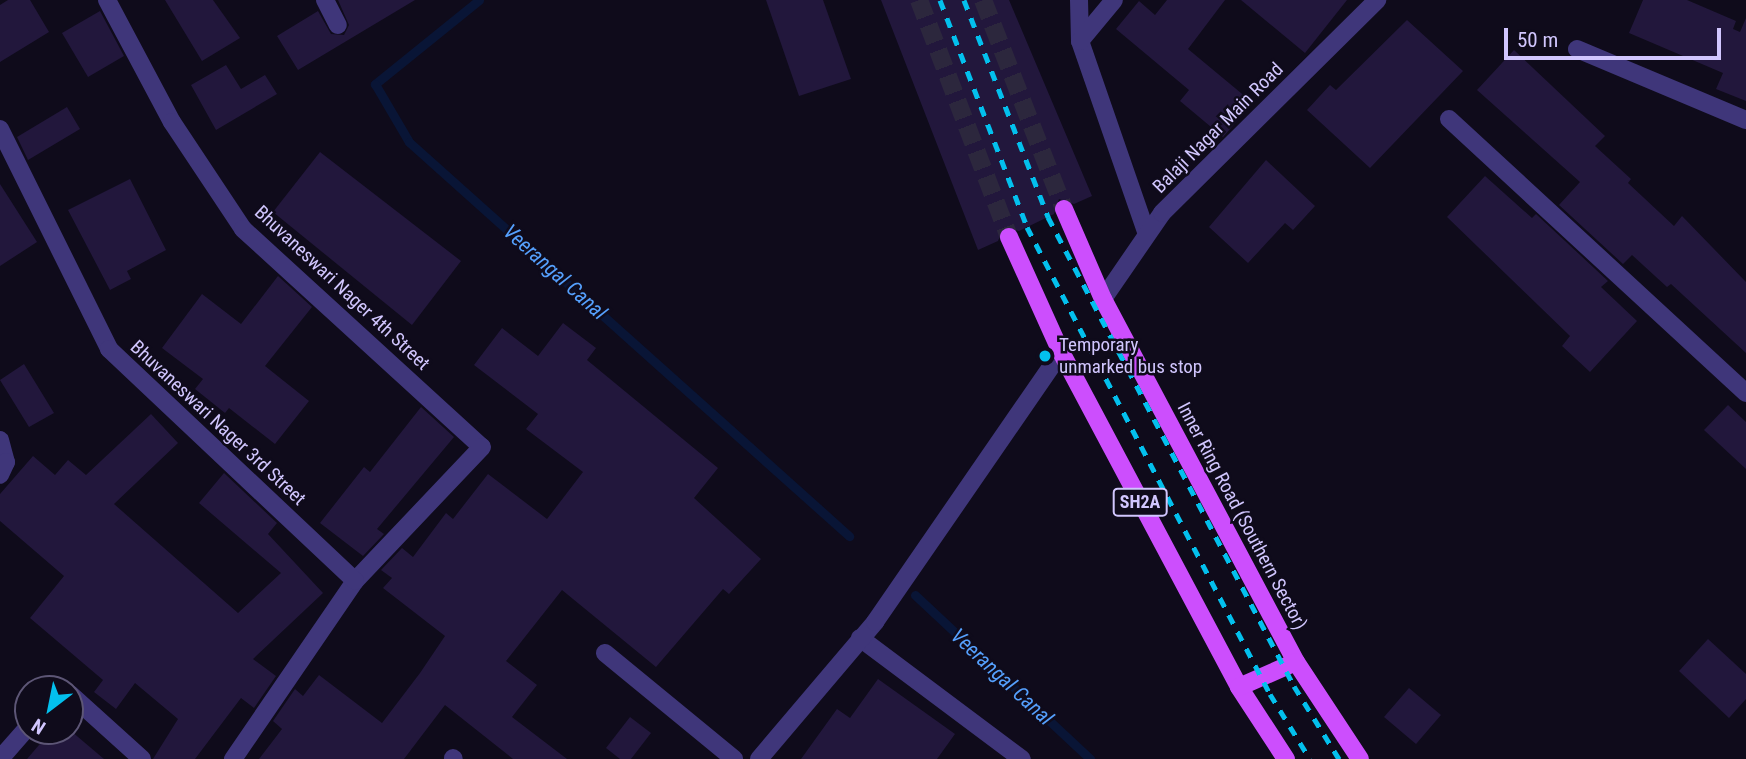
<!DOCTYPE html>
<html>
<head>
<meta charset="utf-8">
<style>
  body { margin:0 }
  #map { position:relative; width:1746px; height:759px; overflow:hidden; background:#0f0b1b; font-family:"Roboto Condensed",sans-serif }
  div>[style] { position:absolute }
  .stream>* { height:9px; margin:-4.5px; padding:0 4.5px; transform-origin:4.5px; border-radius:4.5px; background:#091536 }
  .building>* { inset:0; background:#22173c }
  .primary-tunnel>* { height:18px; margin-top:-9px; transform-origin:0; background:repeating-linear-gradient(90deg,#2c273d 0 18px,transparent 0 27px) }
  .minor>* { height:18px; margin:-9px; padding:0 9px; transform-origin:9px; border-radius:9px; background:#3f367a }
  .tertiary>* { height:18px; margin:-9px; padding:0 9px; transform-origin:9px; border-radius:9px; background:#3f367a }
  .primary>* { height:18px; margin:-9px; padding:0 9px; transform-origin:9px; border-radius:9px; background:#cc4efd }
  .rail>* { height:5px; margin-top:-2.5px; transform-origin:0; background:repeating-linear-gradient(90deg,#03c0ed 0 10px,transparent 0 19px) }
  .dots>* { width:19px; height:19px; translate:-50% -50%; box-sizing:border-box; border:4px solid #0f0b1b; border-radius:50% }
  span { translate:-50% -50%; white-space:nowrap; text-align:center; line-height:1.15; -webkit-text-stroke:5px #0f0b1b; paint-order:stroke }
  .shield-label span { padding:2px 5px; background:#0f0b1b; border:2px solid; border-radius:5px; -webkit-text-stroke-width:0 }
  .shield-label { font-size:18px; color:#d1c6fe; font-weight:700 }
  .street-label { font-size:19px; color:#d1c6fe }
  .poi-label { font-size:19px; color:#d1c6fe }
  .left { translate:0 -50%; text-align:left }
  .water-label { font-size:21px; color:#55a0fd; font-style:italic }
  .north { position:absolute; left:14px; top:675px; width:70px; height:70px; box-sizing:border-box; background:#0f0b1b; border:2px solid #5d5676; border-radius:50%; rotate:212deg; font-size:19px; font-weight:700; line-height:28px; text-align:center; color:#d1c6fe }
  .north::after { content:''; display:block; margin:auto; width:24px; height:32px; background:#03c0ed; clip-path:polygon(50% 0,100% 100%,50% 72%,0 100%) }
  .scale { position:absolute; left:1504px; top:28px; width:217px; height:32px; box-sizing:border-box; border:4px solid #d1c6fe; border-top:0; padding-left:9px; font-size:21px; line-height:24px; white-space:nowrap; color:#d1c6fe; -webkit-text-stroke:5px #0f0b1b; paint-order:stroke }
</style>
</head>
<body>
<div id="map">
  <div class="stream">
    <div style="left:479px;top:0;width:134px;rotate:141.1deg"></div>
    <div style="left:375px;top:84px;width:67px;rotate:59.6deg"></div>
    <div style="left:409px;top:142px;width:591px;rotate:41.84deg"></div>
    <div style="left:915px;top:595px;width:240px;rotate:43.1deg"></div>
  </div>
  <div class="building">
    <div style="clip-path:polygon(8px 0,30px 0,49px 32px,0 62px,0 5px)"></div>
    <div style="clip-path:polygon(165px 0,213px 0,240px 38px,202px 61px)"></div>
    <div style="clip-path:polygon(338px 0,415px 0,298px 70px,277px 36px,318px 11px,331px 34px,344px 35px,349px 25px)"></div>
    <div style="clip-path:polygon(766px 0,823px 0,851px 79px,799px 96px)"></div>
    <div style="clip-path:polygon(881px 0,1009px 0,1092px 196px,1074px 204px,1059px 199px,1054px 214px,1019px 231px,1004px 227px,998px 241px,978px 250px)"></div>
    <div style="clip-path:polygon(1167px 0,1225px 0,1188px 49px,1253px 103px,1223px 137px,1180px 101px,1189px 90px,1116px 29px,1139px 1px,1155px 15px)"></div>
    <div style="clip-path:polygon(1241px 0,1347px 0,1305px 53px)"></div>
    <div style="clip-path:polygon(1643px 0,1687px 0,1736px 21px,1733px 29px,1740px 32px,1746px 18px,1746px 101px,1716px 89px,1723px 73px,1629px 33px)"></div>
    <div style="clip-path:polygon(100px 11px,124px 56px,88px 77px,62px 33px)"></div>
    <div style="clip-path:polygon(1407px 20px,1463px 71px,1370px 168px,1307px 110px,1330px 85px,1336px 90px)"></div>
    <div style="clip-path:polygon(1514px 50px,1605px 136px,1595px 146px,1631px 179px,1628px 183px,1674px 226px,1682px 216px,1746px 282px,1746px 353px,1671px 284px,1667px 287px,1632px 255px,1623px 264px,1559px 205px,1580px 182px,1477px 90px)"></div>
    <div style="clip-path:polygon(226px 65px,241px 89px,265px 75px,277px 94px,216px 130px,191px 85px)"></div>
    <div style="clip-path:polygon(67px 107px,80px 129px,28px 160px,17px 137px)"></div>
    <div style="clip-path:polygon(320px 152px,461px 261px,412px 325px,273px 212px)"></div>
    <div style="clip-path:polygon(1266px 160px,1315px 206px,1293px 230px,1285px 223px,1248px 263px,1209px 227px)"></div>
    <div style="clip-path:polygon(1485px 176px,1532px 218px,1536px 214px,1608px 281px,1601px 287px,1637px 321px,1590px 372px,1562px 346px,1570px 336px,1447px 217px)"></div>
    <div style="clip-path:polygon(130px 179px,166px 250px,127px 271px,131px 279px,110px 290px,68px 210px)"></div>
    <div style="clip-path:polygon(0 184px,37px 242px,0 266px)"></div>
    <div style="clip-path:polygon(278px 276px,312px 307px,265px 366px,309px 401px,275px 444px,229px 408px,225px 413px,195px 389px,203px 379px,162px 348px,202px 294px,241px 324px)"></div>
    <div style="clip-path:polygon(563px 323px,596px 348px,587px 360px,718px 468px,694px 498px,761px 559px,729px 594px,723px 589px,656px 667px,562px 590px,506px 661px,537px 685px,512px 717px,567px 759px,513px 759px,445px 705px,404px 759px,259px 759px,282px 729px,273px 721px,295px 689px,303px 696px,319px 675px,382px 723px,420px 673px,445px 636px,383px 588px,392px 578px,381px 570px,402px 548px,413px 557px,446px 513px,453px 519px,488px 474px,547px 519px,583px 472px,526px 429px,538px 414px,474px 365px,502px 328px,538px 356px)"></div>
    <div style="clip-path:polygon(24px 364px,54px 413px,29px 427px,0 380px)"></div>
    <div style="clip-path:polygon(1728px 405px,1746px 422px,1746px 469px,1704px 430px)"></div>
    <div style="clip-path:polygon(421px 407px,454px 437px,377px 529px,384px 534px,363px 556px,320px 523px,364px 467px,370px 472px)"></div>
    <div style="clip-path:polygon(151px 414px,178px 443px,114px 504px,238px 613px,281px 573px,199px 503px,224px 473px,277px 523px,268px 534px,323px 593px,253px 659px,276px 676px,254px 708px,241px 698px,195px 759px,153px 759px,178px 719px,135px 683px,116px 709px,94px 692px,103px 680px,30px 618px,64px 576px,0 521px,0 494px,33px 456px,55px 475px,68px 460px,86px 475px)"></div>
    <div style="clip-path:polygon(1708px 639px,1746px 674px,1746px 699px,1729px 718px,1679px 671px)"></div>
    <div style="clip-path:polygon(878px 679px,955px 734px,937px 759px,801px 759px,837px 709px,850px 718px)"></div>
    <div style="clip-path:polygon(1409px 688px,1441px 715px,1416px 744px,1384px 717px)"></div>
    <div style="clip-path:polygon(630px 717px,651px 733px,631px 759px,620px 759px,606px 748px)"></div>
    <div style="clip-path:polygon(51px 731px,71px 731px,104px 759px,27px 759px)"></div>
  </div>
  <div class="primary-tunnel">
    <div style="left:919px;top:0;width:254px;rotate:69.2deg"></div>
    <div style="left:983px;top:0;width:224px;rotate:68.8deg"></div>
  </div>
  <div class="minor">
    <div style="left:107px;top:0;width:138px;rotate:62deg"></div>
    <div style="left:172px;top:122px;width:128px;rotate:56.4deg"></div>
    <div style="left:243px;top:229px;width:323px;rotate:42.4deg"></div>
    <div style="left:482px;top:447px;width:185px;rotate:133.5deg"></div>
    <div style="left:355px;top:581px;width:216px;rotate:124.4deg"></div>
    <div style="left:325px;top:0;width:28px;rotate:63deg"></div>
    <div style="left:1079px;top:0;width:41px;rotate:88.6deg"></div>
    <div style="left:1080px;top:41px;width:202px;rotate:70.9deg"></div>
    <div style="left:1080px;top:41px;width:53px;rotate:-50.3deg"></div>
    <div style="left:1577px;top:49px;width:183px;rotate:22.8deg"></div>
    <div style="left:1449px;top:119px;width:404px;rotate:42.7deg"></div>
    <div style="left:0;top:129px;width:246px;rotate:63.6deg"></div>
    <div style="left:109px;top:349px;width:338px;rotate:43.3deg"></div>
    <div style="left:0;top:440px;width:23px;rotate:75deg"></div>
    <div style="left:6px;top:462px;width:14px;rotate:115deg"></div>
    <div style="left:860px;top:638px;width:202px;rotate:36.8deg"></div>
    <div style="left:605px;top:653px;width:167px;rotate:39.4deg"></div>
    <div style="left:70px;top:694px;width:97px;rotate:42.1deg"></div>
    <div style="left:453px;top:758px;width:1px;rotate:45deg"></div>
    <div style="left:0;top:759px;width:43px;rotate:-48.8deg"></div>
  </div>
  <div class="tertiary">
    <div style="left:1103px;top:299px;width:104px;rotate:-55.5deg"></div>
    <div style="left:1162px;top:213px;width:303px;rotate:-44.7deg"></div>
    <div style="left:759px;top:759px;width:180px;rotate:-49.7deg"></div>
    <div style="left:875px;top:622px;width:328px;rotate:-55.4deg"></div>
  </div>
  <div class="primary">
    <div style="left:1064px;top:209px;width:98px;rotate:66.6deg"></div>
    <div style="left:1103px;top:299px;width:411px;rotate:62deg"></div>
    <div style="left:1296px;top:662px;width:116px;rotate:56.6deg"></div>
    <div style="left:1009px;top:237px;width:126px;rotate:65.7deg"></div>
    <div style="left:1061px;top:352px;width:379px;rotate:62deg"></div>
    <div style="left:1239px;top:687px;width:86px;rotate:56.9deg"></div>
    <div style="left:1239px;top:687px;width:62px;rotate:-23.7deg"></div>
  </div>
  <div class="rail">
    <div style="left:940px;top:0;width:243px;rotate:69deg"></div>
    <div style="left:1027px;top:227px;width:526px;rotate:62.51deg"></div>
    <div style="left:1270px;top:694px;width:76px;rotate:58.4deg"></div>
    <div style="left:964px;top:0;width:233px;rotate:68.8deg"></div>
    <div style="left:1048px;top:217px;width:530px;rotate:62.32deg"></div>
    <div style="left:1294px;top:686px;width:86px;rotate:58.3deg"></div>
  </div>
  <div class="dots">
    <div style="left:1045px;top:356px;background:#03c0ed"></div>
  </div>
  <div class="shield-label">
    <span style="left:1140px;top:502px">SH2A</span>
  </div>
  <div class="street-label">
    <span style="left:1218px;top:128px;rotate:-45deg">Balaji Nagar Main Road</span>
    <span style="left:342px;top:288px;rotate:43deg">Bhuvaneswari Nager 4th Street</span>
    <span style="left:218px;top:423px;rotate:43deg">Bhuvaneswari Nager 3rd Street</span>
    <span style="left:1242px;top:516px;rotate:62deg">Inner Ring Road (Southern Sector)</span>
  </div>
  <div class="poi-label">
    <span class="left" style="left:1059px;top:356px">Temporary<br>unmarked bus stop</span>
  </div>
  <div class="water-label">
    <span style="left:555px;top:272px;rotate:42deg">Veerangal Canal</span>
    <span style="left:1002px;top:677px;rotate:43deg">Veerangal Canal</span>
  </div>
  <div class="north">N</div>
  <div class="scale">50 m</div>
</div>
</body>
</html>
